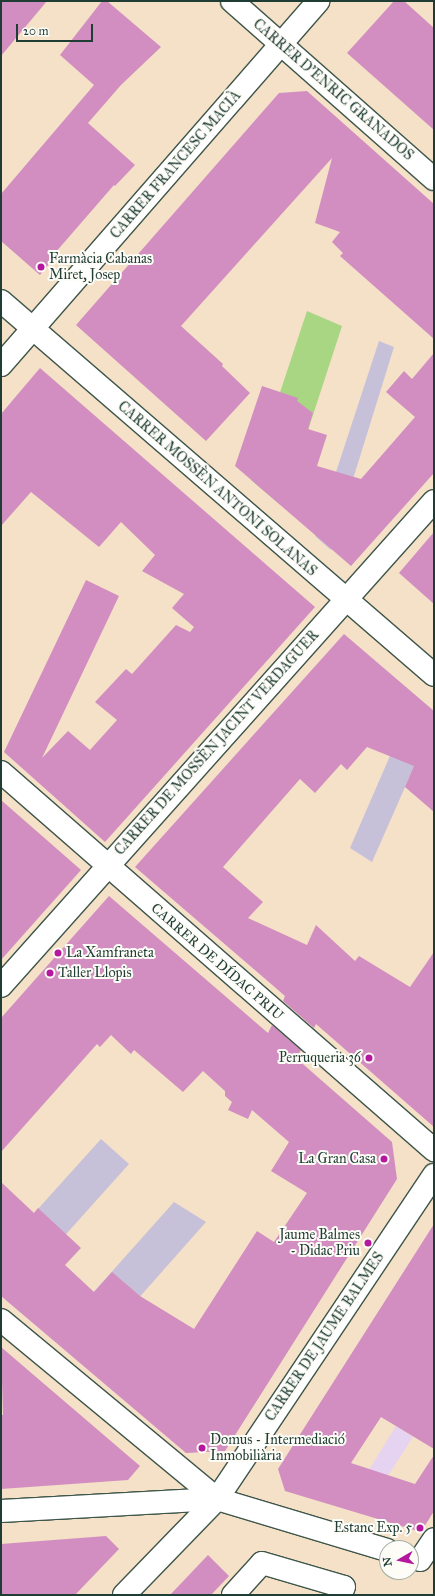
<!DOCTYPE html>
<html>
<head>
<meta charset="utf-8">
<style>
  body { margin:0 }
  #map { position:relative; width:435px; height:1596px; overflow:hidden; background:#f4e1c7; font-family:"IM FELL Great Primer",serif }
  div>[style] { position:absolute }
  .built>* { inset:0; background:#e5d3f1 }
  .industrial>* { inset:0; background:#c7c0d9 }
  .green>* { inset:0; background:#a8d683 }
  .building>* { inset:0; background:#d28ec0 }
  .roads { filter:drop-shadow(1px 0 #3f564a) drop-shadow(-1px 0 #3f564a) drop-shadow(0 1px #3f564a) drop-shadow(0 -1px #3f564a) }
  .minor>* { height:22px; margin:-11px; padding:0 11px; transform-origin:11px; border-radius:11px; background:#fff }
  .dots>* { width:11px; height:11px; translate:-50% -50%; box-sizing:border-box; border:2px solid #fdfcf7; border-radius:50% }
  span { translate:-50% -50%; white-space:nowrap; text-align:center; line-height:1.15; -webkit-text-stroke:4px #fdfcf7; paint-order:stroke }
  .street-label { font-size:14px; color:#1f3d34 }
  .poi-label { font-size:14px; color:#1f3d34 }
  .left { translate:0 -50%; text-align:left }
  .right { translate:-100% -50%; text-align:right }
  .frame { position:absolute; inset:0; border:2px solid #1f3d34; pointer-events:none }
  .north { position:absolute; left:379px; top:1540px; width:40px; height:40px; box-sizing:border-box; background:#fdfcf7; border:1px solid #a4b0a9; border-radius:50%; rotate:261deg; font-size:11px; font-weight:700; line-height:16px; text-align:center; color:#1f3d34 }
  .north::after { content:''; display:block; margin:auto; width:14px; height:18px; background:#b5179e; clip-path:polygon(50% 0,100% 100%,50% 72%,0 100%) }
  .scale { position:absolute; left:16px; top:24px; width:77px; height:18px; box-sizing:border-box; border:2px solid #1f3d34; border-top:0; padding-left:5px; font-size:12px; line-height:14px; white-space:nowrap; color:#1f3d34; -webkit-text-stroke:3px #fdfcf7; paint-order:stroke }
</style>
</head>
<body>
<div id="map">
  <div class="built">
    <div style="clip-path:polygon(396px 1426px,413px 1437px,363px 1514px,364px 1478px)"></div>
  </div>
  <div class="industrial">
    <div style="clip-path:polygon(379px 341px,394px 347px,331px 550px,315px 536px)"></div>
    <div style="clip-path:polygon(416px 696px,434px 712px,413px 769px,372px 862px,350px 848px)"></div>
    <div style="clip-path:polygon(101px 1139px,129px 1164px,7px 1300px,1px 1250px)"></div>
    <div style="clip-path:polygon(174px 1202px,206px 1222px,129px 1309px,91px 1295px)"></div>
  </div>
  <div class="green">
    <div style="clip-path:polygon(307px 311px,342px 326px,283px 507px,251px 480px)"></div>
  </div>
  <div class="building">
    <div style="clip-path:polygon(1px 1px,47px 1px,1px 56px)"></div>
    <div style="clip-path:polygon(102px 1px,107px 1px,161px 47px,121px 85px,88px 123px,135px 165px,115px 186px,114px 185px,55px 253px,57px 254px,40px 275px,1px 241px,1px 194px,94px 85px,60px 55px)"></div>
    <div style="clip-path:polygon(394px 1px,404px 1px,434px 28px,434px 130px,347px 53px)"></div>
    <div style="clip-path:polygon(307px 91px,434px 204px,434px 339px,340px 256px,343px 253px,332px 242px,340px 232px,315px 223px,332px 158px,181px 326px,223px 364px,222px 366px,250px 393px,206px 441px,76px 325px,279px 93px)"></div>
    <div style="clip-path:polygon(434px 353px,434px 473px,351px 566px,235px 466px,262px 386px,298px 398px,297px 401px,313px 413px,308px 429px,327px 435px,317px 466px,361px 479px,415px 417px,386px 392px,404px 371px,412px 379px)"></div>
    <div style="clip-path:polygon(40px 368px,315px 607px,105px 842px,4px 752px,86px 580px,119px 596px,42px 758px,68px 731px,90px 750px,117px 720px,95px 702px,126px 669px,132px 674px,176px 625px,190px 632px,194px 627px,172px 608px,184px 594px,142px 571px,155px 555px,121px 522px,99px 547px,31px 492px,1px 526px,1px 414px)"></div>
    <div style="clip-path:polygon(434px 532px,434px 604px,399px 573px)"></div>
    <div style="clip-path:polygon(344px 634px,434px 711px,434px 812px,405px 787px,414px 766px,367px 747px,347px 770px,341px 764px,315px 793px,300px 779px,223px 867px,263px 902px,248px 918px,307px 945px,316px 925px,355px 961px,359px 956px,410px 987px,434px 952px,434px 1127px,316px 1024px,314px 1028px,283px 1001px,285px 996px,135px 867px)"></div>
    <div style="clip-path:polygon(1px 800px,81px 870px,1px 960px)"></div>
    <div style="clip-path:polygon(109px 896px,268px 1033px,272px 1025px,301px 1050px,296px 1058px,392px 1142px,397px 1179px,225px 1451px,186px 1453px,1px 1296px,1px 1182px,34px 1213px,38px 1208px,81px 1248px,65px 1265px,94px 1292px,112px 1272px,140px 1296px,194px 1329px,257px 1231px,274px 1242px,307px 1193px,271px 1171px,289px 1142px,252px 1110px,248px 1119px,228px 1110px,232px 1102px,225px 1096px,225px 1091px,203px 1071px,183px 1092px,134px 1050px,131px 1054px,111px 1035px,100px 1047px,97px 1044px,1px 1152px,1px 1018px)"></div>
    <div style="clip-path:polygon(434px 1224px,434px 1449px,381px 1417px,351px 1463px,415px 1484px,434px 1455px,434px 1511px,421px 1532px,285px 1491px,278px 1469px)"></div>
    <div style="clip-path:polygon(1px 1347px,140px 1466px,128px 1480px,1px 1489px,1px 1415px,3px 1415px)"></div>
    <div style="clip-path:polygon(106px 1536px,119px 1549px,75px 1595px,1px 1595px,1px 1544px)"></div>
    <div style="clip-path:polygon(208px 1555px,229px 1576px,211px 1595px,170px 1595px)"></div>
  </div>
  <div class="roads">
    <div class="minor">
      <div style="left:232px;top:1px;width:269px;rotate:41.4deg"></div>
      <div style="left:1px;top:301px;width:572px;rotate:40.82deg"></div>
      <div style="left:1px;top:365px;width:483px;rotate:-48.9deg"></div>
      <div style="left:1px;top:772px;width:575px;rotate:41.12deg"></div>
      <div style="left:1px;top:986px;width:650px;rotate:-48.24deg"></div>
      <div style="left:1px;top:1320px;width:281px;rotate:39.6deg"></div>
      <div style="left:1px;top:1511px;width:216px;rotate:-3.2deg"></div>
      <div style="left:217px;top:1499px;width:177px;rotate:16.7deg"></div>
      <div style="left:420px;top:1560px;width:25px;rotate:-56deg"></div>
      <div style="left:124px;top:1595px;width:134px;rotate:-45.9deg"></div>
      <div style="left:217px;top:1499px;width:390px;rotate:-56.2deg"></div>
      <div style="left:233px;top:1595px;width:43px;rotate:-47.8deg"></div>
      <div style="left:262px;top:1563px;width:85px;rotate:16.3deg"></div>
      <div style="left:344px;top:1587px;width:9px;rotate:117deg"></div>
    </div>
  </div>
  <div class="dots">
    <div style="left:41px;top:267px;background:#b5179e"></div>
    <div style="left:58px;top:953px;background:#b5179e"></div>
    <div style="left:50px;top:973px;background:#b5179e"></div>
    <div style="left:369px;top:1058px;background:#b5179e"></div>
    <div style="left:384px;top:1159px;background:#b5179e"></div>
    <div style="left:368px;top:1243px;background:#b5179e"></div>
    <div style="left:202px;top:1448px;background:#b5179e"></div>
    <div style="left:420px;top:1528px;background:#b5179e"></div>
  </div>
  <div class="street-label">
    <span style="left:333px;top:90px;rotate:41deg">CARRER D'ENRIC GRANADOS</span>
    <span style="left:176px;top:165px;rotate:-49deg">CARRER FRANCESC MACIÀ</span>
    <span style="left:217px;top:489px;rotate:41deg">CARRER MOSSÈN ANTONI SOLANAS</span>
    <span style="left:217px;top:743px;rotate:-48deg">CARRER DE MOSSÈN JACINT VERDAGUER</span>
    <span style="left:217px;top:962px;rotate:41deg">CARRER DE DÍDAC PRIU</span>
    <span style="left:325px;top:1337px;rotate:-56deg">CARRER DE JAUME BALMES</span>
  </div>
  <div class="poi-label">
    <span class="left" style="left:49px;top:267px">Farmàcia Cabanas<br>Miret, Josep</span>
    <span class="left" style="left:66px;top:953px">La Xamfraneta</span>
    <span class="left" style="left:58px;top:973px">Taller Llopis</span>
    <span class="right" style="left:361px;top:1058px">Perruqueria 36</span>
    <span class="right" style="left:376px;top:1159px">La Gran Casa</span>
    <span class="right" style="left:360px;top:1243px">Jaume Balmes<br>- Didac Priu</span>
    <span class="left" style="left:210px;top:1448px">Domus - Intermediació<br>Inmobiliària</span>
    <span class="right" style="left:412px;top:1528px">Estanc Exp. 5</span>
  </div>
  <div class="frame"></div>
  <div class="north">N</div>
  <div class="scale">20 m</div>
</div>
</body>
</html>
